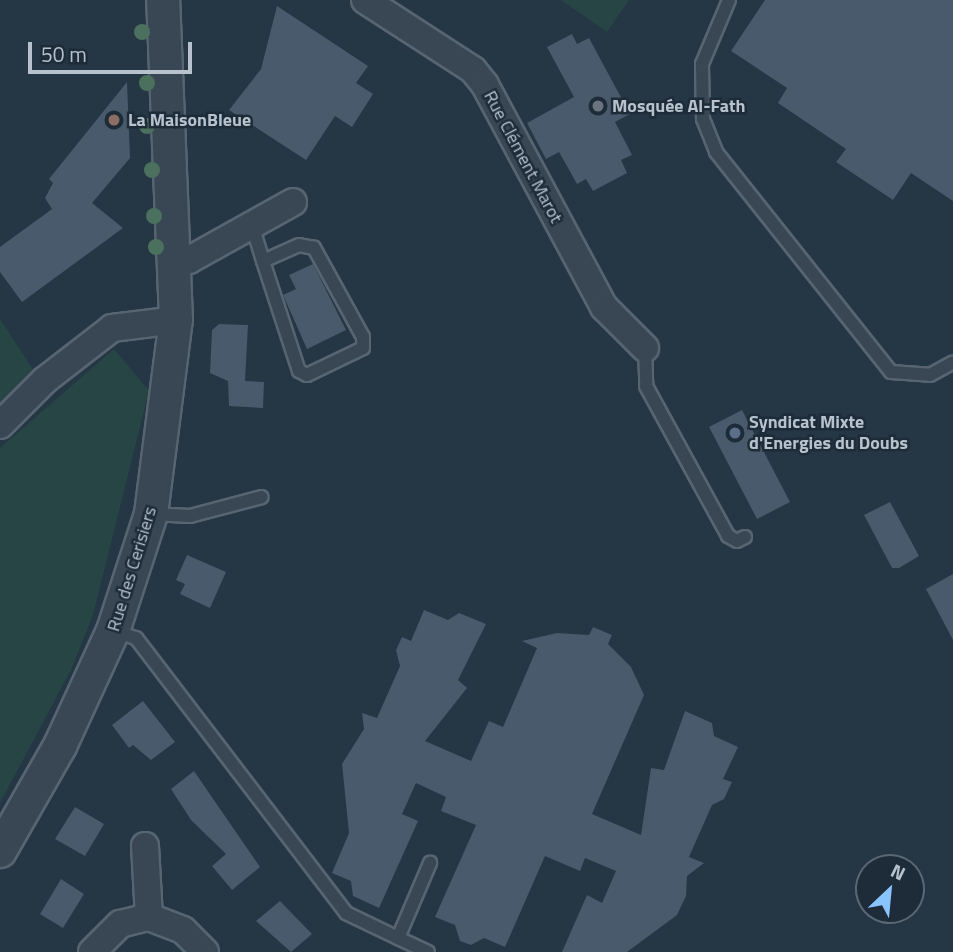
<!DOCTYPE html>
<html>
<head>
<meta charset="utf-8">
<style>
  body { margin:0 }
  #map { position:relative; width:953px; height:952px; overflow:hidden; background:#253645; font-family:"Titillium Web",sans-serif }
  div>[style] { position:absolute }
  .green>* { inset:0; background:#274545 }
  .building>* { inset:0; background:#485a6b }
  .roads { filter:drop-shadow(2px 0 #586571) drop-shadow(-2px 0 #586571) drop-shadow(0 2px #586571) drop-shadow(0 -2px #586571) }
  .service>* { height:12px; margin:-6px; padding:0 6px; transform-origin:6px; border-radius:6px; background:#394754 }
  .minor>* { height:26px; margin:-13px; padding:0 13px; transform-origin:13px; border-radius:13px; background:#394754 }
  .tertiary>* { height:32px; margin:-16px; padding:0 16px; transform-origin:16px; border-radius:16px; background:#394754 }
  .trees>* { width:16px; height:16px; margin:-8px; border-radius:50%; background:#4c705e }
  .dots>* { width:19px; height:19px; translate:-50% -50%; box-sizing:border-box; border:4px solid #1e2c39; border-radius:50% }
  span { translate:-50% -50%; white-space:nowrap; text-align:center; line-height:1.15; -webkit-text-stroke:5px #1e2c39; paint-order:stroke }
  .poi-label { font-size:18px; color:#b7c2cd; font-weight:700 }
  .left { translate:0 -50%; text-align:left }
  .street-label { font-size:18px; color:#b7c2cd }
  .north { position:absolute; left:855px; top:854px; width:70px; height:70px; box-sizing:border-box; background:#1e2c39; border:2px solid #5b6874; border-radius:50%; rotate:26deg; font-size:19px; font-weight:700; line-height:28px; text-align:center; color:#b7c2cd }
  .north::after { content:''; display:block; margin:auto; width:24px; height:32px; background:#8ac4ff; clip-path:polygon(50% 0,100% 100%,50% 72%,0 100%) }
  .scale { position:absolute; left:28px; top:42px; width:164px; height:32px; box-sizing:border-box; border:4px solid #b7c2cd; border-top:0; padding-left:9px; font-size:21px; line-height:24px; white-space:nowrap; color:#b7c2cd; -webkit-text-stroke:5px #1e2c39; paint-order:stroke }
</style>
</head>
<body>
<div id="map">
  <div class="green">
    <div style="clip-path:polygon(561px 0,629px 0,607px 32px)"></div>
    <div style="clip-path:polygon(0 319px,34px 371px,0 404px)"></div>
    <div style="clip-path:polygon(114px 349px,149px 391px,93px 615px,71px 670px,0 803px,0 448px)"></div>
  </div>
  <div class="building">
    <div style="clip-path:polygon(765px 0,953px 0,953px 201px,911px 173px,893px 200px,836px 162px,846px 149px,778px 103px,787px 88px,731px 51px)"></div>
    <div style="clip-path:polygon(277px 6px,368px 66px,356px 83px,373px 94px,352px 127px,335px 116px,306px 160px,229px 110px,261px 69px)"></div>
    <div style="clip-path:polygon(572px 34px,577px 44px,589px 38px,630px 114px,615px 122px,632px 155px,621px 160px,627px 173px,593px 191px,586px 179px,577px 184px,559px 152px,546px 159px,527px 123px,574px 97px,547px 47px)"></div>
    <div style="clip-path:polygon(127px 82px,130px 158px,92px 203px,123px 228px,22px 302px,0 272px,0 247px,52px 209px,45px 198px,53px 183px,49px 179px)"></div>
    <div style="clip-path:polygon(313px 264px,346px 330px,307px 349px,283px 295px,296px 289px,289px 275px)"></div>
    <div style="clip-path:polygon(219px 324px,248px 325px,245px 381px,264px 382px,263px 408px,229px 406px,228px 381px,210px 373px,212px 330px)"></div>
    <div style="clip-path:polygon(742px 410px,790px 502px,757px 519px,709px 427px)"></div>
    <div style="clip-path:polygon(890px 502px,919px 556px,899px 568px,892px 568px,864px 515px)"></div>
    <div style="clip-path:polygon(187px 555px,226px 572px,210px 608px,180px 594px,185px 584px,176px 580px)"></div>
    <div style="clip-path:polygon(953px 574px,953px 640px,926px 589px)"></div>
    <div style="clip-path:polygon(424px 610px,448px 620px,459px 613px,486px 624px,458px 680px,467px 688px,425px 741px,471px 761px,489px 721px,503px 727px,537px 648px,522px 641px,557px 633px,589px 635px,593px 627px,612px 635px,608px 644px,631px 667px,644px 695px,592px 814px,641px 835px,651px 768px,664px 770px,685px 711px,712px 723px,714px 736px,738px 747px,723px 779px,732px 782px,724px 799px,712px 805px,689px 857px,704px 863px,687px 876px,686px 896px,677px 915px,627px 952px,562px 952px,587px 895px,602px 903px,616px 871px,585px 858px,580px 871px,545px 856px,505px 947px,484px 938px,471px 945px,460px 941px,455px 925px,435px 917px,476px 825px,441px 811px,446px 797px,416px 783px,402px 814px,418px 821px,379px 908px,353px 896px,351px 881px,332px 873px,349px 833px,342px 764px,364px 729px,362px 713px,377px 718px,400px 666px,396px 650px,402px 637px,411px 641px)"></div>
    <div style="clip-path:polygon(143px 701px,175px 742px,151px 760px,133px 745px,129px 748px,112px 725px)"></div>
    <div style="clip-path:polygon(194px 771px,260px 867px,232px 890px,212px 866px,226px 854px,191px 820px,171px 789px)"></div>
    <div style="clip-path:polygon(75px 807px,104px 824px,85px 856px,55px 839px)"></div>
    <div style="clip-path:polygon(61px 879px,84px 894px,63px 928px,40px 914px)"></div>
    <div style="clip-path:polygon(280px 901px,312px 934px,291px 952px,256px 921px)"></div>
  </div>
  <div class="roads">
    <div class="service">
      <div style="left:729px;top:0;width:69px;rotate:112.9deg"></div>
      <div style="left:702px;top:64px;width:55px;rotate:89deg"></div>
      <div style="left:703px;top:119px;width:35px;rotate:68deg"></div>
      <div style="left:716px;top:152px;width:281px;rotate:51.5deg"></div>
      <div style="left:891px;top:372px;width:39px;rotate:4deg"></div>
      <div style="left:930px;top:375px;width:26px;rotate:-29deg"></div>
      <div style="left:252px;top:225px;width:38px;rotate:73deg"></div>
      <div style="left:263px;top:261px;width:116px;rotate:71.9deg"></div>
      <div style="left:299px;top:371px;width:9px;rotate:27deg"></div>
      <div style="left:307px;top:375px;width:62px;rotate:-25.7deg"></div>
      <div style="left:363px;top:348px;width:11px;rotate:-90deg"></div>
      <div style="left:363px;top:337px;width:102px;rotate:-118.8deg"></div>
      <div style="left:314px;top:248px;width:15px;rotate:-169deg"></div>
      <div style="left:299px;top:245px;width:39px;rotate:156deg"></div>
      <div style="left:645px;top:348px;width:38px;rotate:88deg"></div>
      <div style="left:646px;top:386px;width:171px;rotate:61.3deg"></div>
      <div style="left:728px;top:536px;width:10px;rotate:29deg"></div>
      <div style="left:737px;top:541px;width:9px;rotate:-27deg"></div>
      <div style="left:151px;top:514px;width:39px;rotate:3deg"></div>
      <div style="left:190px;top:516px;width:74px;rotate:-14.8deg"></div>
      <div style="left:114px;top:631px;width:23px;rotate:18deg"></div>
      <div style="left:136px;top:638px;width:346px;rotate:52.6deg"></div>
      <div style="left:346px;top:913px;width:58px;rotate:25.7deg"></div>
      <div style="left:398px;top:938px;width:82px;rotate:-66.9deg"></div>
      <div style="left:398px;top:938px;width:33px;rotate:25deg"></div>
    </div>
    <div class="minor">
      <div style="left:365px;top:0;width:129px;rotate:32.9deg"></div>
      <div style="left:473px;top:70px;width:19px;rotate:51deg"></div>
      <div style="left:485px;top:85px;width:252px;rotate:61.8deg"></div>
      <div style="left:604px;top:307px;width:58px;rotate:45deg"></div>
      <div style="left:176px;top:261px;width:13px;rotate:-4deg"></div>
      <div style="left:189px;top:260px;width:119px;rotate:-29.1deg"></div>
      <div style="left:0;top:425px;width:64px;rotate:-45deg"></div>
      <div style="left:45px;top:380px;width:85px;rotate:-37.8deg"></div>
      <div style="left:112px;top:328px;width:64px;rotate:-7.1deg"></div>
      <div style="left:145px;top:846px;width:71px;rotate:86.8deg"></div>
      <div style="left:92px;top:952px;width:40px;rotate:-45deg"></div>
      <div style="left:120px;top:924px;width:30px;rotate:-14deg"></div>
      <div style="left:149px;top:917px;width:36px;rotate:21deg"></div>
      <div style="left:183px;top:930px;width:31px;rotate:45deg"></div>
    </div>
    <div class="tertiary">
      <div style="left:0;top:851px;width:121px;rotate:-60.3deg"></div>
      <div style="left:60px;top:746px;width:127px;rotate:-65.3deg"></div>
      <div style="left:113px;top:631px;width:123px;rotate:-72deg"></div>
      <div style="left:151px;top:514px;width:196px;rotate:-82.7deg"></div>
      <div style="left:176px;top:320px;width:320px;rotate:-92.3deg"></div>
    </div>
  </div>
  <div class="trees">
    <div style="left:142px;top:32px"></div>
    <div style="left:147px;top:83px"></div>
    <div style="left:147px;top:126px"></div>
    <div style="left:152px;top:170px"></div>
    <div style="left:154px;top:216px"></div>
    <div style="left:156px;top:247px"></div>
  </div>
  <div class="dots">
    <div style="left:598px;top:106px;background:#6b7280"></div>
    <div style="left:114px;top:120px;background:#8d6e63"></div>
    <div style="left:735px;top:433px;background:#5c6f8a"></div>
  </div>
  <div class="poi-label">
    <span class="left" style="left:612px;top:106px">Mosquée Al-Fath</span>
    <span class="left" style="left:128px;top:120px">La MaisonBleue</span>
    <span class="left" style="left:749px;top:433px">Syndicat Mixte<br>d'Energies du Doubs</span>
  </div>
  <div class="street-label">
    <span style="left:523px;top:157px;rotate:62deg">Rue Clément Marot</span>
    <span style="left:132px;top:569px;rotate:-73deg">Rue des Cerisiers</span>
  </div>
  <div class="north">N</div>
  <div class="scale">50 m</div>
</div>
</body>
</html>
